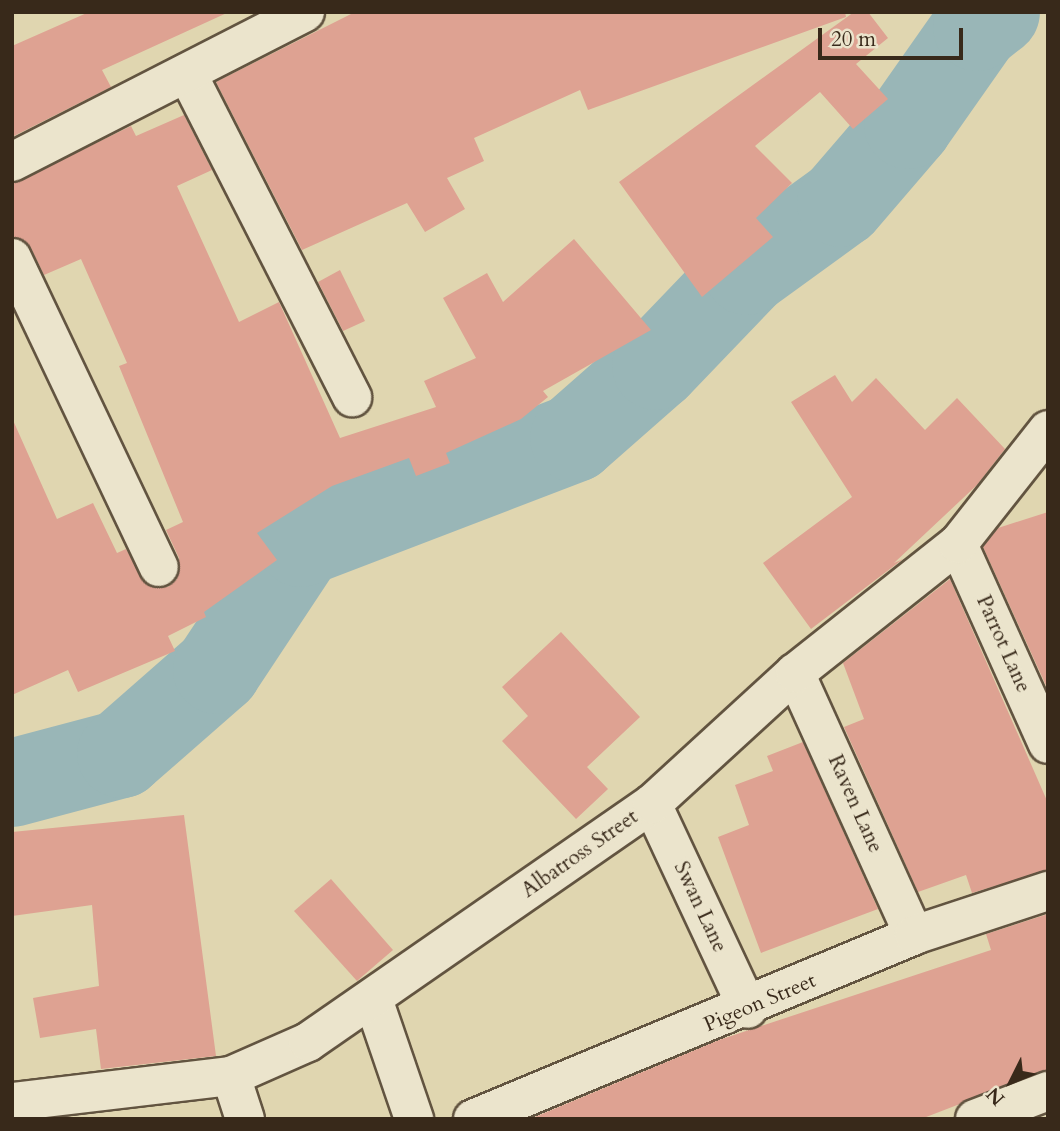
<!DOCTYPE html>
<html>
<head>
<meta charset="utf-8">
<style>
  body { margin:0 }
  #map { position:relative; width:1060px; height:1131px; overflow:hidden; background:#e0d6b0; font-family:Cardo,serif }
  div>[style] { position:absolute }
  .river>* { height:88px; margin:-44px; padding:0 44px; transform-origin:44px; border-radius:44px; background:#99b6b7 }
  .building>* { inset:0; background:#dea292 }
  .roads { filter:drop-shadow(2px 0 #625440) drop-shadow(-2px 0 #625440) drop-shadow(0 2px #625440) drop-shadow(0 -2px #625440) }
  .street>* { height:38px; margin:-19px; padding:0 19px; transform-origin:19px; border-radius:19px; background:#ebe4cc }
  span { translate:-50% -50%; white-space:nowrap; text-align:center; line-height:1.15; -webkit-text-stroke:7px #ebe4cc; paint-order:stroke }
  .street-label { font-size:21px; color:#38291a }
  .frame { position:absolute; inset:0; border:14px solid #38291a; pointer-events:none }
  .north { position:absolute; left:976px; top:1047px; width:70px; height:70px; -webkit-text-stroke:5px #ebe4cc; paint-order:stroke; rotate:227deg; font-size:19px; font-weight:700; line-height:28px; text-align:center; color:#38291a }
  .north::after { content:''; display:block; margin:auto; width:24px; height:32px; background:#38291a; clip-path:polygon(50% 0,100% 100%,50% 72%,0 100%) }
  .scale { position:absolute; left:818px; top:28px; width:145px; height:32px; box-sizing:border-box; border:4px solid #38291a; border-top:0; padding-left:9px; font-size:21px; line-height:24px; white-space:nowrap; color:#38291a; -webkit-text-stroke:5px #ebe4cc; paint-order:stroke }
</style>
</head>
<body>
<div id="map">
  <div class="river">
    <div style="left:12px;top:783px;width:113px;rotate:-14.9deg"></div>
    <div style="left:121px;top:754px;width:128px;rotate:-41.2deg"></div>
    <div style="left:217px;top:670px;width:152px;rotate:-56.5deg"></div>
    <div style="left:301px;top:543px;width:292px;rotate:-21deg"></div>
    <div style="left:574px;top:438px;width:109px;rotate:-41.3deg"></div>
    <div style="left:656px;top:366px;width:132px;rotate:-46.2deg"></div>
    <div style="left:747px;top:271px;width:116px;rotate:-35.9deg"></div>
    <div style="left:841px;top:203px;width:103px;rotate:-49.3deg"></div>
    <div style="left:908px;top:125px;width:120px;rotate:-54.9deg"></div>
    <div style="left:977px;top:27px;width:24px;rotate:-38deg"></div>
  </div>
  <div class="building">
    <div style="clip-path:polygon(89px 12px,229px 12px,102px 70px,111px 87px,12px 137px,12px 46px)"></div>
    <div style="clip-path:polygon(355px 12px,845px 12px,846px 17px,588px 110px,580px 90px,474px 138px,484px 161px,447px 178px,465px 209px,425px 232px,407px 203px,302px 250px,216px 82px)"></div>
    <div style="clip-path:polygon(854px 12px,868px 12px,888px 38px,856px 64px,888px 99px,853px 129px,820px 92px,755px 146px,792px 183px,756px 218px,773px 237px,702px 297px,619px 182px)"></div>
    <div style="clip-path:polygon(184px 115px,212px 170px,177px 186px,239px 322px,279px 302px,340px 438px,436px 407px,424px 381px,476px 358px,443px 298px,487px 273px,503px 302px,574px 239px,651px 330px,543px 391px,548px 397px,521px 419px,446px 453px,450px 463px,416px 476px,409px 458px,332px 486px,257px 533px,277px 560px,204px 612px,206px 617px,168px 636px,175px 651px,78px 692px,68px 670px,12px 695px,12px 418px,57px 519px,93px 503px,117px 553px,126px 549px,147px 585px,168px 587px,177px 579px,179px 558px,166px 530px,183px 522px,119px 366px,127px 363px,81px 259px,44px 275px,31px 248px,12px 236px,12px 184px,131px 126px,136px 136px)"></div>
    <div style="clip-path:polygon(340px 270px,365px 321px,343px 331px,318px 282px)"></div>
    <div style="clip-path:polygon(835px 375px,852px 402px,876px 378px,925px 430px,957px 398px,1005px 449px,977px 485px,894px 563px,903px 559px,811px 629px,763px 563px,852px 497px,791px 402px)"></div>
    <div style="clip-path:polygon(1048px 512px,1048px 690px,983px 547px,998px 528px)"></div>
    <div style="clip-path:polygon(950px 579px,1048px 803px,1048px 870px,972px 893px,966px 875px,918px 892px,844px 727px,864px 719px,843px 663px)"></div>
    <div style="clip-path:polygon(561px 632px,640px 717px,587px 767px,608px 789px,576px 819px,502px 741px,528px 716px,502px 687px)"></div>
    <div style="clip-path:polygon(803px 742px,878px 909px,761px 953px,718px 837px,749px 825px,735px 785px,773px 771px,767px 756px)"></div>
    <div style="clip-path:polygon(184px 815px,216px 1056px,101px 1069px,96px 1029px,40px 1038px,33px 998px,99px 986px,92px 905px,12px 916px,12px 832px)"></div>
    <div style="clip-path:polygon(331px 879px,393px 950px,357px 981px,294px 911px)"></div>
    <div style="clip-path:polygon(1048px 914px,1048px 1070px,921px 1119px,530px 1119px,719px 1040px,991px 950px,986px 934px)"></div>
  </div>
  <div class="roads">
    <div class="street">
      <div style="left:187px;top:73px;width:364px;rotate:63deg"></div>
      <div style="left:12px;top:162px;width:329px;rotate:-27.1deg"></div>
      <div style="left:12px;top:258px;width:342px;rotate:64.6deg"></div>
      <div style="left:958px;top:544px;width:219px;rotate:65.8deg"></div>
      <div style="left:795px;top:673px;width:288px;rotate:65.6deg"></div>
      <div style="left:652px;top:804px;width:226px;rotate:64.9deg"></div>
      <div style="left:373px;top:999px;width:127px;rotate:71.1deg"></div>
      <div style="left:231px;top:1076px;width:45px;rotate:72deg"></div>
      <div style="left:12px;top:1102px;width:221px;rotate:-6.8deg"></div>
      <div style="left:231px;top:1076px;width:84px;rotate:-23.8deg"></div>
      <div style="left:308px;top:1042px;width:418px;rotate:-34.7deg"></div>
      <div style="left:652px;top:804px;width:194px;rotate:-42.5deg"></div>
      <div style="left:795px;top:673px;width:208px;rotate:-38.4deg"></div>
      <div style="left:958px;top:544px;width:145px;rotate:-51.7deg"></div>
      <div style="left:473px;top:1119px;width:478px;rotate:-22.6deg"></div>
      <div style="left:914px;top:935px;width:141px;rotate:-18.2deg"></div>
      <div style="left:975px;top:1119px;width:78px;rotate:-21deg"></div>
    </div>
  </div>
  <div class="street-label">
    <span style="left:1003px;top:644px;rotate:66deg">Parrot Lane</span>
    <span style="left:855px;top:804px;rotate:66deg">Raven Lane</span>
    <span style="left:580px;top:854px;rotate:-35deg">Albatross Street</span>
    <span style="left:700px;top:907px;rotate:65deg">Swan Lane</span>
    <span style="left:760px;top:1003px;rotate:-23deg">Pigeon Street</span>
  </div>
  <div class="frame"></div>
  <div class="north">N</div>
  <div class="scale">20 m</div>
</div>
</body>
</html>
